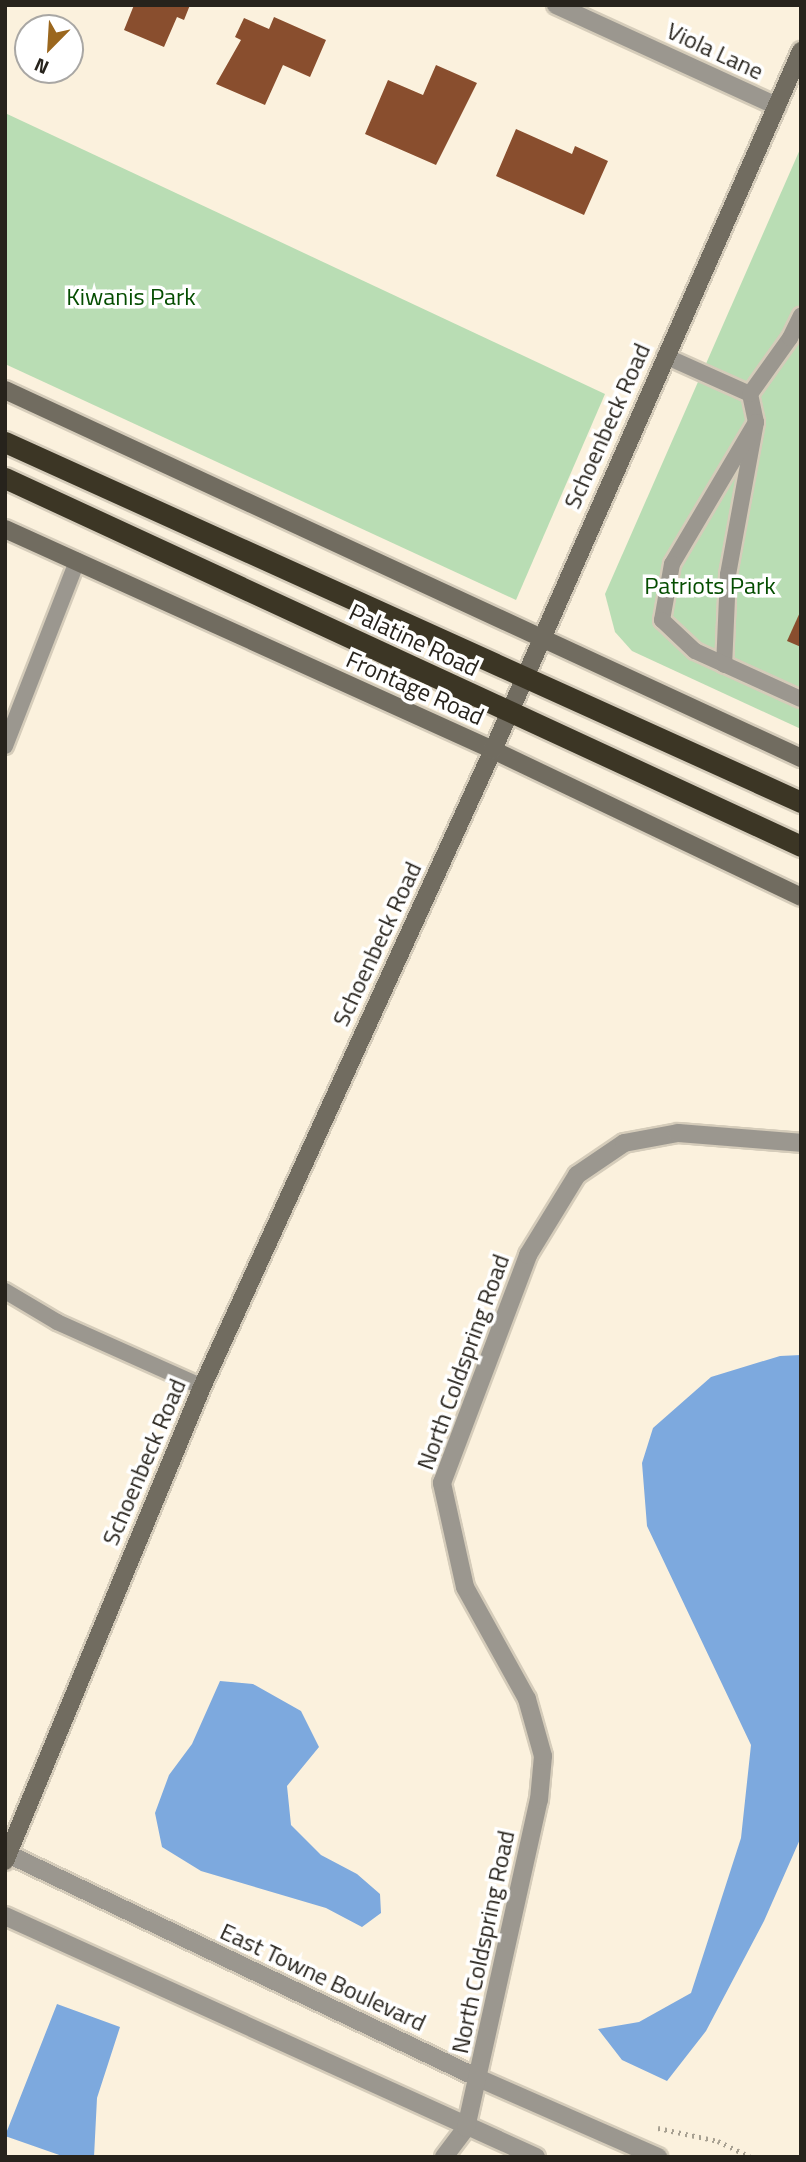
<!DOCTYPE html>
<html>
<head>
<meta charset="utf-8">
<style>
  body { margin:0 }
  #map { position:relative; width:806px; height:2162px; overflow:hidden; background:#fbf1dd; font-family:"Titillium Web",sans-serif }
  div>[style] { position:absolute }
  .green>* { inset:0; background:#b9ddb4 }
  .water>* { inset:0; background:#7da9de }
  .building>* { inset:0; background:#894e2e }
  .path>* { height:4.5px; margin-top:-2.25px; transform-origin:0; background:repeating-linear-gradient(90deg,#a7a091 0 2px,transparent 0 7px) }
  .roads { filter:drop-shadow(2px 0 #d5ccba) drop-shadow(-2px 0 #d5ccba) drop-shadow(0 2px #d5ccba) drop-shadow(0 -2px #d5ccba) }
  .lane>* { height:16px; margin:-8px; padding:0 8px; transform-origin:8px; border-radius:8px; background:#9b978f }
  .street>* { height:18px; margin:-9px; padding:0 9px; transform-origin:9px; border-radius:9px; background:#9b978f }
  .secondary>* { height:18px; margin:-9px; padding:0 9px; transform-origin:9px; border-radius:9px; background:#716c60 }
  .highway>* { height:21px; margin:-10.5px; padding:0 10.5px; transform-origin:10.5px; border-radius:10.5px; background:#3c3625 }
  span { translate:-50% -50%; white-space:nowrap; text-align:center; line-height:1.15; -webkit-text-stroke:7px #fff; paint-order:stroke }
  .street-label { font-size:24px; color:#27231c }
  .park-label { font-size:24px; color:#054d01 }
  .frame { position:absolute; inset:0; border:7px solid #27231c; pointer-events:none }
  .north { position:absolute; left:14px; top:14px; width:70px; height:70px; box-sizing:border-box; background:#fff; border:2px solid #a9a7a4; border-radius:50%; rotate:204deg; font-size:19px; font-weight:700; line-height:28px; text-align:center; color:#27231c }
  .north::after { content:''; display:block; margin:auto; width:24px; height:32px; background:#9b671e; clip-path:polygon(50% 0,100% 100%,50% 72%,0 100%) }
</style>
</head>
<body>
<div id="map">
  <div class="green">
    <div style="clip-path:polygon(5px 113px,605px 394px,516px 600px,5px 364px)"></div>
    <div style="clip-path:polygon(801px 147px,801px 729px,632px 651px,615px 632px,605px 594px)"></div>
  </div>
  <div class="water">
    <div style="clip-path:polygon(801px 1355px,801px 1837px,764px 1921px,706px 2031px,667px 2081px,622px 2060px,598px 2029px,639px 2022px,691px 1993px,741px 1838px,751px 1745px,647px 1526px,642px 1463px,653px 1428px,711px 1377px,780px 1356px)"></div>
    <div style="clip-path:polygon(220px 1681px,253px 1684px,301px 1711px,319px 1747px,287px 1786px,291px 1825px,321px 1855px,357px 1874px,380px 1894px,381px 1913px,362px 1927px,326px 1908px,201px 1871px,162px 1847px,155px 1813px,169px 1775px,192px 1744px)"></div>
    <div style="clip-path:polygon(57px 2004px,120px 2027px,97px 2098px,94px 2157px,65px 2157px,5px 2136px)"></div>
  </div>
  <div class="building">
    <div style="clip-path:polygon(134px 5px,190px 5px,184px 20px,177px 17px,164px 47px,124px 30px)"></div>
    <div style="clip-path:polygon(274px 17px,326px 40px,310px 77px,283px 65px,265px 105px,216px 84px,241px 40px,235px 37px,244px 18px,269px 29px)"></div>
    <div style="clip-path:polygon(436px 65px,477px 83px,436px 165px,365px 134px,388px 80px,423px 95px)"></div>
    <div style="clip-path:polygon(516px 129px,572px 154px,575px 146px,608px 161px,584px 215px,496px 176px)"></div>
    <div style="clip-path:polygon(801px 610px,801px 647px,787px 641px)"></div>
  </div>
  <div class="path">
    <div style="left:658px;top:2128px;width:61px;rotate:12.2deg"></div>
    <div style="left:718px;top:2141px;width:37px;rotate:26deg"></div>
  </div>
  <div class="roads">
    <div class="lane">
      <div style="left:665px;top:356px;width:93px;rotate:24.1deg"></div>
      <div style="left:750px;top:394px;width:29px;rotate:78deg"></div>
      <div style="left:756px;top:422px;width:156px;rotate:100.4deg"></div>
      <div style="left:728px;top:575px;width:90px;rotate:92.5deg"></div>
      <div style="left:750px;top:394px;width:69px;rotate:-54.5deg"></div>
      <div style="left:790px;top:338px;width:25px;rotate:-64deg"></div>
      <div style="left:756px;top:422px;width:165px;rotate:120.6deg"></div>
      <div style="left:672px;top:564px;width:57px;rotate:100.1deg"></div>
      <div style="left:662px;top:620px;width:45px;rotate:43.2deg"></div>
      <div style="left:695px;top:651px;width:116px;rotate:24.4deg"></div>
      <div style="left:5px;top:746px;width:199px;rotate:-68.7deg"></div>
      <div style="left:5px;top:1291px;width:61px;rotate:30.8deg"></div>
      <div style="left:57px;top:1322px;width:159px;rotate:24.1deg"></div>
    </div>
    <div class="street">
      <div style="left:556px;top:5px;width:243px;rotate:24.6deg"></div>
      <div style="left:8px;top:1854px;width:521px;rotate:25.48deg"></div>
      <div style="left:478px;top:2078px;width:197px;rotate:23.7deg"></div>
      <div style="left:5px;top:1916px;width:583px;rotate:24.41deg"></div>
      <div style="left:444px;top:2157px;width:36px;rotate:-53deg"></div>
      <div style="left:466px;top:2128px;width:336px;rotate:-77.5deg"></div>
      <div style="left:539px;top:1800px;width:44px;rotate:-84.8deg"></div>
      <div style="left:543px;top:1756px;width:59px;rotate:-105.7deg"></div>
      <div style="left:527px;top:1699px;width:128px;rotate:-119deg"></div>
      <div style="left:465px;top:1587px;width:107px;rotate:-102.5deg"></div>
      <div style="left:442px;top:1483px;width:244px;rotate:-69.3deg"></div>
      <div style="left:528px;top:1255px;width:94px;rotate:-58.5deg"></div>
      <div style="left:577px;top:1175px;width:57px;rotate:-34.2deg"></div>
      <div style="left:624px;top:1143px;width:55px;rotate:-10.5deg"></div>
      <div style="left:678px;top:1133px;width:123px;rotate:4.6deg"></div>
    </div>
    <div class="secondary">
      <div style="left:5px;top:390px;width:877px;rotate:24.81deg"></div>
      <div style="left:5px;top:529px;width:536px;rotate:24.36deg"></div>
      <div style="left:493px;top:750px;width:341px;rotate:25.5deg"></div>
      <div style="left:5px;top:1861px;width:513px;rotate:-67.43deg"></div>
      <div style="left:202px;top:1387px;width:700px;rotate:-65.45deg"></div>
      <div style="left:493px;top:750px;width:764px;rotate:-66.22deg"></div>
    </div>
    <div class="highway">
      <div style="left:5px;top:442px;width:874px;rotate:24.34deg"></div>
      <div style="left:5px;top:478px;width:877px;rotate:24.81deg"></div>
    </div>
  </div>
  <div class="street-label">
    <span style="left:715px;top:51px;rotate:25deg">Viola Lane</span>
    <span style="left:607px;top:426px;rotate:-66deg">Schoenbeck Road</span>
    <span style="left:414px;top:640px;rotate:25deg">Palatine Road</span>
    <span style="left:415px;top:688px;rotate:24deg">Frontage Road</span>
    <span style="left:377px;top:944px;rotate:-65deg">Schoenbeck Road</span>
    <span style="left:463px;top:1362px;rotate:-70deg">North Coldspring Road</span>
    <span style="left:144px;top:1462px;rotate:-67deg">Schoenbeck Road</span>
    <span style="left:483px;top:1942px;rotate:-78deg">North Coldspring Road</span>
    <span style="left:323px;top:1977px;rotate:25deg">East Towne Boulevard</span>
  </div>
  <div class="park-label">
    <span style="left:131px;top:297px">Kiwanis Park</span>
    <span style="left:710px;top:586px">Patriots Park</span>
  </div>
  <div class="frame"></div>
  <div class="north">N</div>
</div>
</body>
</html>
